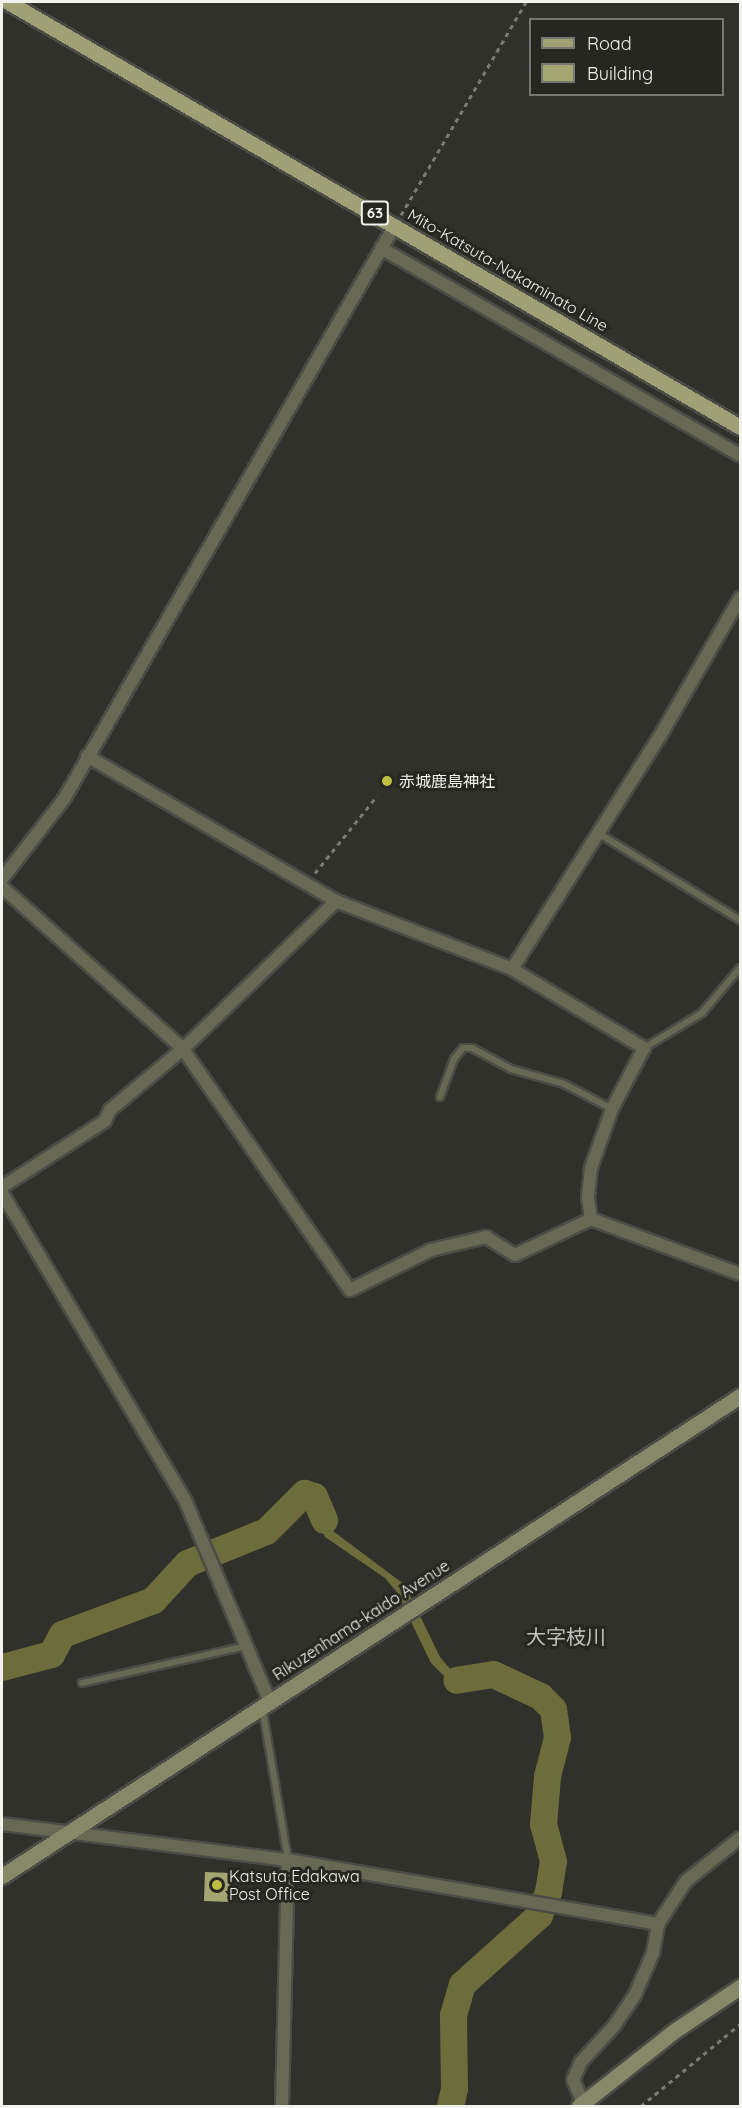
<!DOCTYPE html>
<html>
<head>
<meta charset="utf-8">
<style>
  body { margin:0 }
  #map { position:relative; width:742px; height:2108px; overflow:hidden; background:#31312b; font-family:Quicksand,"Noto Sans JP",sans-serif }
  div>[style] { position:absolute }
  .water>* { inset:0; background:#6c6d3b }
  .river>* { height:27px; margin:-13.5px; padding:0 13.5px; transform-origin:13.5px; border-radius:13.5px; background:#6c6d3b }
  .building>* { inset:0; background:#a4a672 }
  .path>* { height:3px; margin-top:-1.5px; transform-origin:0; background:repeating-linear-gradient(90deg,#7a7a75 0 4.5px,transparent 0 9px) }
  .roads { filter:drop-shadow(2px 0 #4c4c46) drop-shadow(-2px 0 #4c4c46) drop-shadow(0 2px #4c4c46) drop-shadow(0 -2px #4c4c46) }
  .lane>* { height:6px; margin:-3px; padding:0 3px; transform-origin:3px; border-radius:3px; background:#686954 }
  .street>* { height:12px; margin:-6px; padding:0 6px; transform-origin:6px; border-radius:6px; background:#686954 }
  .secondary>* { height:15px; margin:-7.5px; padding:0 7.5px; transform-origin:7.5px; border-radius:7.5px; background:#878867 }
  .primary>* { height:15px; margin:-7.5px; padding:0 7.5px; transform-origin:7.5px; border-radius:7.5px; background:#9fa075 }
  .dots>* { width:16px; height:16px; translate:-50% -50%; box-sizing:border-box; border:3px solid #272721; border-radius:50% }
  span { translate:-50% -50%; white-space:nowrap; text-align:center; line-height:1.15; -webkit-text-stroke:6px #272721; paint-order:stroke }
  .shield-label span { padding:2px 4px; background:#272721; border:2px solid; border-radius:4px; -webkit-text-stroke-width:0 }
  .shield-label { font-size:15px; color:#f2f2ee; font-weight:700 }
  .street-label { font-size:16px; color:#f2f2ee }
  .poi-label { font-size:16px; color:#f2f2ee }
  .left { translate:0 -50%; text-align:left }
  .quarter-label { font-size:20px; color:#c2c3bb }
  .frame { position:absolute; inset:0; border:3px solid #f2f2ee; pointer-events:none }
  .legend { position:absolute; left:529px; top:18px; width:195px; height:78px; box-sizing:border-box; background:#272721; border:2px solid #787873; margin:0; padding:8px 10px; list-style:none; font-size:18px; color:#f2f2ee }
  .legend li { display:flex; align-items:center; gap:12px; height:30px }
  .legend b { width:30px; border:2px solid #787873 }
</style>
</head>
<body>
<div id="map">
  <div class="water">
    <div style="clip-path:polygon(303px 1488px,317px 1492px,333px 1531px,405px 1585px,440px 1657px,456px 1676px,476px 1676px,492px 1669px,492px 1678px,477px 1684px,451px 1683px,431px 1663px,396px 1591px,385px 1578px,325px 1537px)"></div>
  </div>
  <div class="river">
    <div style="left:2px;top:1667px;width:51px;rotate:-14.9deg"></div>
    <div style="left:51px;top:1654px;width:23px;rotate:-61deg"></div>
    <div style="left:62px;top:1634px;width:97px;rotate:-20.5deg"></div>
    <div style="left:153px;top:1600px;width:50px;rotate:-47.4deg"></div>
    <div style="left:187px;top:1563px;width:85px;rotate:-22.1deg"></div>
    <div style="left:266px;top:1531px;width:54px;rotate:-45deg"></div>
    <div style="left:304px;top:1493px;width:10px;rotate:17deg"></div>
    <div style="left:314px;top:1496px;width:26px;rotate:67deg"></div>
    <div style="left:450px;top:2106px;width:18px;rotate:-77deg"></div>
    <div style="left:454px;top:2088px;width:73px;rotate:-90.8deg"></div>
    <div style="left:453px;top:2015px;width:32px;rotate:-74deg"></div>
    <div style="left:462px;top:1984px;width:103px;rotate:-41.9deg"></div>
    <div style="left:539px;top:1915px;width:25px;rotate:-69deg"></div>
    <div style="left:548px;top:1892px;width:31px;rotate:-81deg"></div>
    <div style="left:553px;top:1861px;width:38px;rotate:-105deg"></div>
    <div style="left:543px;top:1824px;width:48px;rotate:-85.2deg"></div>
    <div style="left:547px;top:1776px;width:40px;rotate:-75.6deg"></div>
    <div style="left:557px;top:1737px;width:28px;rotate:-98deg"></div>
    <div style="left:553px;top:1709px;width:18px;rotate:-135deg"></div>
    <div style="left:540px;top:1696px;width:52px;rotate:-154.9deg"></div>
    <div style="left:493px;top:1674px;width:37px;rotate:171deg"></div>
  </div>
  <div class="building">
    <div style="clip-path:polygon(205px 1872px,231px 1873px,230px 1902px,204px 1901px)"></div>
  </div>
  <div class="path">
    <div style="left:401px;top:215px;width:247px;rotate:-59.6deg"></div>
    <div style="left:315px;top:873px;width:99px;rotate:-51.2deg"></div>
    <div style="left:641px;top:2106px;width:129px;rotate:-39.6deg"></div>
  </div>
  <div class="roads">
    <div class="lane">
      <div style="left:598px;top:833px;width:167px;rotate:31.5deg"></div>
      <div style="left:644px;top:1048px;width:68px;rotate:-31.1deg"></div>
      <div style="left:702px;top:1013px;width:59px;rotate:-49.8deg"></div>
      <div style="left:440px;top:1097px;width:40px;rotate:-69.8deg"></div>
      <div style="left:454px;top:1059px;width:14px;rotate:-51deg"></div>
      <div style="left:463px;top:1048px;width:9px"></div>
      <div style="left:472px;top:1048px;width:44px;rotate:28.3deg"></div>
      <div style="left:511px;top:1069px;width:55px;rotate:15.8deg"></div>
      <div style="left:564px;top:1084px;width:54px;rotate:27.5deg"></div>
      <div style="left:82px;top:1683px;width:168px;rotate:-12.7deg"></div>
      <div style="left:262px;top:1706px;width:156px;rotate:80.4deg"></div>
    </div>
    <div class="street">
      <div style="left:381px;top:248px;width:414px;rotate:30deg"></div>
      <div style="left:87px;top:756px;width:288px;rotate:30.2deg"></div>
      <div style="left:336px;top:901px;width:189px;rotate:21.1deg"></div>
      <div style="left:512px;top:969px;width:154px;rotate:30.9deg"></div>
      <div style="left:644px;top:1048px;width:69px;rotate:117.7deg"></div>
      <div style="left:612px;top:1109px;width:63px;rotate:109.6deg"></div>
      <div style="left:591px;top:1168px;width:30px;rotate:96deg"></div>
      <div style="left:588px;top:1198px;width:21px;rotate:82deg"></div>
      <div style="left:2px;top:879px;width:101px;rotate:-52.2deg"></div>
      <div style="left:64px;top:799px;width:663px;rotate:-60.03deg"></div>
      <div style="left:2px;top:887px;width:243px;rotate:41.8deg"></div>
      <div style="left:183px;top:1049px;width:293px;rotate:55.3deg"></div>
      <div style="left:350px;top:1290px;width:90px;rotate:-26.3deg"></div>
      <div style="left:431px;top:1250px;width:57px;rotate:-13.3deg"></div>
      <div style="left:486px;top:1237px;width:34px;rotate:32deg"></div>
      <div style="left:515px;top:1255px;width:84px;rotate:-25.3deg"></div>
      <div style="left:591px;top:1219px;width:159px;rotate:20.3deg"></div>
      <div style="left:512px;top:969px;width:276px;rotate:-57.6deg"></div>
      <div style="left:660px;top:736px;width:160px;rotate:-59.9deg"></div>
      <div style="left:2px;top:1187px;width:122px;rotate:-32.7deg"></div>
      <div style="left:105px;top:1121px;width:12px;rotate:-66deg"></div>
      <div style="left:110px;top:1110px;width:95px;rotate:-39.9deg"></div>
      <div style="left:183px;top:1049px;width:213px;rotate:-44deg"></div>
      <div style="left:2px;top:1193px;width:357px;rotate:59.2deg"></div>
      <div style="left:185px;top:1500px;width:217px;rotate:67.2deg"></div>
      <div style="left:2px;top:1824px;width:288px;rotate:7.2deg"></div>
      <div style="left:288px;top:1860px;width:375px;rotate:9.8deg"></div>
      <div style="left:583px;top:2103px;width:25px;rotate:-113deg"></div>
      <div style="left:573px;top:2080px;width:20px;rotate:-66deg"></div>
      <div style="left:581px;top:2062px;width:49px;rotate:-47.5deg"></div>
      <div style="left:614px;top:2026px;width:37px;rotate:-56deg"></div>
      <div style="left:635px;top:1995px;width:46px;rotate:-66.8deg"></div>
      <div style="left:653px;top:1953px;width:29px;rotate:-80deg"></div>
      <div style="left:658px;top:1924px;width:51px;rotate:-56.9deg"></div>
      <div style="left:686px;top:1881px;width:69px;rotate:-38.5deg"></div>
      <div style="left:282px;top:2106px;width:246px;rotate:-88.6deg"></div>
    </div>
    <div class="secondary">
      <div style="left:2px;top:1876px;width:880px;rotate:-33.04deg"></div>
      <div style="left:579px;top:2106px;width:125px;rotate:-38.2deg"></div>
      <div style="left:677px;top:2029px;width:76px;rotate:-33.7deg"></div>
    </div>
    <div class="primary">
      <div style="left:8px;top:2px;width:846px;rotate:30.14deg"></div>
    </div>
  </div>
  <div class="dots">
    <div style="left:387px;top:781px;background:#bebf42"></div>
    <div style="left:217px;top:1885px;background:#bebf42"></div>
  </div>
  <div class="shield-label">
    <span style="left:375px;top:213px">63</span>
  </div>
  <div class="street-label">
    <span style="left:508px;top:270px;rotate:30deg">Mito-Katsuta-Nakaminato Line</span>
    <span style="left:361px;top:1620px;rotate:-33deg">Rikuzenhama-kaido Avenue</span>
  </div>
  <div class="poi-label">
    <span class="left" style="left:399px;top:781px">赤城鹿島神社</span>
    <span class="left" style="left:229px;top:1885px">Katsuta Edakawa<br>Post Office</span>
  </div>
  <div class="quarter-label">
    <span style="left:566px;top:1636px">大字枝川</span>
  </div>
  <div class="frame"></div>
  <ul class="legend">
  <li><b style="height:8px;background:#9fa075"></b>Road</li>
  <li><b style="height:16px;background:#a4a672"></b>Building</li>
  </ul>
</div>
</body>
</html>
